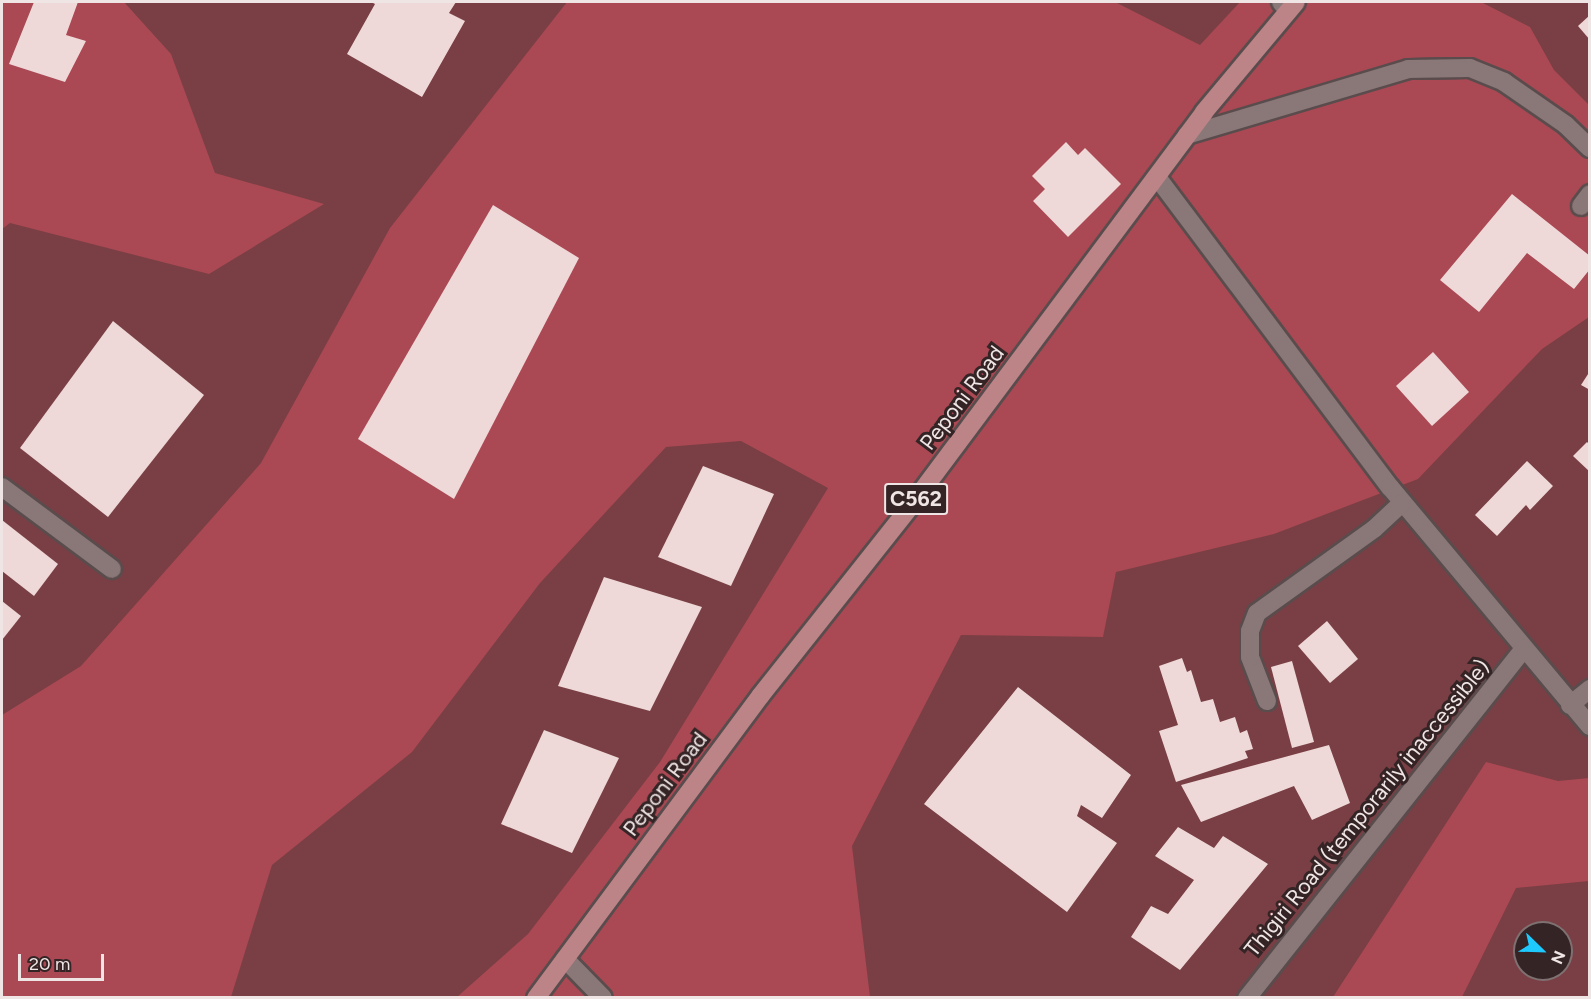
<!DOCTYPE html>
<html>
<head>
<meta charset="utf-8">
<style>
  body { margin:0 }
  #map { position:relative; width:1591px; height:999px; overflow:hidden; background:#3e2e2f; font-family:Figtree,sans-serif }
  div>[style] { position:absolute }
  .green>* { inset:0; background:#793f44 }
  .forest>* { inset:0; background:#aa4853 }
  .building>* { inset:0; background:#eed8d8 }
  .roads { filter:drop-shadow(2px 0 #5a4c4d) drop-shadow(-2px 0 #5a4c4d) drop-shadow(0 2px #5a4c4d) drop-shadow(0 -2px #5a4c4d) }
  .minor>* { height:18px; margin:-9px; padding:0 9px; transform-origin:9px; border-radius:9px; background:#8a7777 }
  .major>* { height:18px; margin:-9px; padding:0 9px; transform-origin:9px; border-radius:9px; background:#bc8487 }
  span { translate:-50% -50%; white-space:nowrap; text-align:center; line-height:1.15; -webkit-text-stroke:6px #342425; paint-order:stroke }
  .shield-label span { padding:2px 4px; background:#342425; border:2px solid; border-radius:4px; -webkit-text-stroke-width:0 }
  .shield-label { font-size:21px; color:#f0e5e5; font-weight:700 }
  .street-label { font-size:22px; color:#f0e5e5 }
  .frame { position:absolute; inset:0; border:3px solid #f0e5e5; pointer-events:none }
  .north { position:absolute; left:1513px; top:921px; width:60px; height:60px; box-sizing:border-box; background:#342425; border:2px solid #7f7172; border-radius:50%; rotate:113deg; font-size:16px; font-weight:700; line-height:24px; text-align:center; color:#f0e5e5 }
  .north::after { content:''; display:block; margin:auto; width:21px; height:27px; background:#1ec9fd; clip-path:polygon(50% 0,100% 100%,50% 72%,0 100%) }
  .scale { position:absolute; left:18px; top:954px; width:86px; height:27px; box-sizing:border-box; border:3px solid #f0e5e5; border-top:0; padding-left:8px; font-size:18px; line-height:21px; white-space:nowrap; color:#f0e5e5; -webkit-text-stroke:4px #342425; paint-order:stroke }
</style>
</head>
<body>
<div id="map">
  <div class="green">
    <div style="clip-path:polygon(evenodd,2px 2px,1589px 2px,1589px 997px,2px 998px,2px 2px,1525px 933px,1561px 933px,1561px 969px,1525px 969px,1525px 933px)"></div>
  </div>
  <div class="forest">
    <div style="clip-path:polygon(2px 2px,124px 2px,171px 54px,215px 173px,324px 204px,209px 274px,10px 223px,2px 229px)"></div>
    <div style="clip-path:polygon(567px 2px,1115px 2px,1200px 45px,1240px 2px,1481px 2px,1530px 27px,1554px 70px,1589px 105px,1589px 317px,1542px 349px,1418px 479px,1274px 534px,1116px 572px,1103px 637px,961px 635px,852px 846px,870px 997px,457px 997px,528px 934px,660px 762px,828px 488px,741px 441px,666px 447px,540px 583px,412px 752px,272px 865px,231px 997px,2px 998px,2px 715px,81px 666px,261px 463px,390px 228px)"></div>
    <div style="clip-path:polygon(1486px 762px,1558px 781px,1589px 778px,1589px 881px,1516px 888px,1462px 997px,1333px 997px)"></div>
  </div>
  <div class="building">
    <div style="clip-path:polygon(34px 2px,78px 2px,66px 35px,86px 41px,65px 82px,9px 64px)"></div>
    <div style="clip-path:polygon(371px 2px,456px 2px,449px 13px,465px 21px,422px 97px,347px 54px,375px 4px)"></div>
    <div style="clip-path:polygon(1590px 15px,1590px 40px,1578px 26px)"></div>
    <div style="clip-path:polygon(1066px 142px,1078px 155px,1085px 148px,1121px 184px,1068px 237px,1033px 201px,1045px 189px,1032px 176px)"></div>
    <div style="clip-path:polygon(1512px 194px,1590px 256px,1590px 269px,1574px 289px,1527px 253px,1479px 312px,1440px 280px)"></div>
    <div style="clip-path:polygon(493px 205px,579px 258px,454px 499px,358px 439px)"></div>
    <div style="clip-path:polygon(113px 321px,204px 395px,108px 517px,20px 448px)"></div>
    <div style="clip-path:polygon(1433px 352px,1469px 392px,1432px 426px,1396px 386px)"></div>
    <div style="clip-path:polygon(1590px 371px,1590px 390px,1581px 385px)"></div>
    <div style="clip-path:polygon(1587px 442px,1590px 445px,1590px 472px,1573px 456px)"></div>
    <div style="clip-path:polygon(1527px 461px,1553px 486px,1530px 510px,1526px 505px,1497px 536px,1475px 515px)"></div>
    <div style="clip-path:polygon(703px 466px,774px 494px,731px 586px,658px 557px)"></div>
    <div style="clip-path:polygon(2px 520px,58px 564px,34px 596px,2px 571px)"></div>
    <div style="clip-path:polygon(604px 577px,702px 607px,650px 711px,558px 686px)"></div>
    <div style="clip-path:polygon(2px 601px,21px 616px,2px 640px)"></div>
    <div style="clip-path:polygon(1327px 621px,1358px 659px,1330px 683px,1298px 646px)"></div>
    <div style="clip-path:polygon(1182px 658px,1187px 672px,1191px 670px,1201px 702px,1213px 699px,1220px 722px,1235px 717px,1240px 733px,1247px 730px,1253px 749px,1245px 751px,1248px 758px,1176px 782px,1159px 731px,1178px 725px,1159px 666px)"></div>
    <div style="clip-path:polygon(1292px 661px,1314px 742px,1292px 748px,1271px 667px)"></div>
    <div style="clip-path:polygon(1018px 687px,1131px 775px,1102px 818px,1081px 805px,1077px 816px,1117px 843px,1067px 912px,924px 804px)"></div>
    <div style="clip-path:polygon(544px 730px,619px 758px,572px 853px,501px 824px)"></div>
    <div style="clip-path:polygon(1329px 745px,1350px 803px,1312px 820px,1294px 786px,1201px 822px,1181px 785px)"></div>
    <div style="clip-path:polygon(1178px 827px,1214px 848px,1223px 836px,1268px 864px,1180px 970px,1131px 937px,1151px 906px,1168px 914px,1194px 880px,1155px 856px)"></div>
  </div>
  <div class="roads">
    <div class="minor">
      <div style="left:1281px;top:2px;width:11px;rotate:52deg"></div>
      <div style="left:1187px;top:135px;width:231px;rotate:-16.6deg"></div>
      <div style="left:1408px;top:69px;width:62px;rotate:-0.9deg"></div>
      <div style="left:1470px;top:68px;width:37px;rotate:22deg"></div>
      <div style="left:1504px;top:82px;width:75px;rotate:34.7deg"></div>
      <div style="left:1566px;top:125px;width:33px;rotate:44deg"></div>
      <div style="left:1157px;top:177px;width:388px;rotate:53.1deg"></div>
      <div style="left:1390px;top:487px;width:312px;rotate:50.1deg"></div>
      <div style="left:1581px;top:206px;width:15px;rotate:-53deg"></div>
      <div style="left:2px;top:487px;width:137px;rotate:36.7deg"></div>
      <div style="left:1267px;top:701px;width:47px;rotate:-111.1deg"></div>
      <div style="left:1250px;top:657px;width:26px;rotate:-90deg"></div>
      <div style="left:1250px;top:631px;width:19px;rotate:-69deg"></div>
      <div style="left:1257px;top:613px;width:144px;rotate:-35.7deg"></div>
      <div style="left:1374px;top:529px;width:38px;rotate:-43deg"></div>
      <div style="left:1570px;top:705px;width:26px;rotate:-39deg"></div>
      <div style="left:565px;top:959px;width:54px;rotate:45.7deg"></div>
      <div style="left:1247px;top:998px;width:446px;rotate:-51.6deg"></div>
    </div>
    <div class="major">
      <div style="left:536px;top:998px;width:377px;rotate:-53.4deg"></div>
      <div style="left:761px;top:695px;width:245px;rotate:-51.6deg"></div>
      <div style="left:913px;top:503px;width:487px;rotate:-53.3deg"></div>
      <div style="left:1204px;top:112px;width:143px;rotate:-50.1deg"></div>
    </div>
  </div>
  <div class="shield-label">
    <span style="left:916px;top:499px">C562</span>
  </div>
  <div class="street-label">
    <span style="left:962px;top:398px;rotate:-53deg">Peponi Road</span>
    <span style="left:665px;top:784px;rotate:-53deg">Peponi Road</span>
    <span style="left:1367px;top:808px;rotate:-51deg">Thigiri Road (temporarily inaccessible)</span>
  </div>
  <div class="frame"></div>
  <div class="north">N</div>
  <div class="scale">20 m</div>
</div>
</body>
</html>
